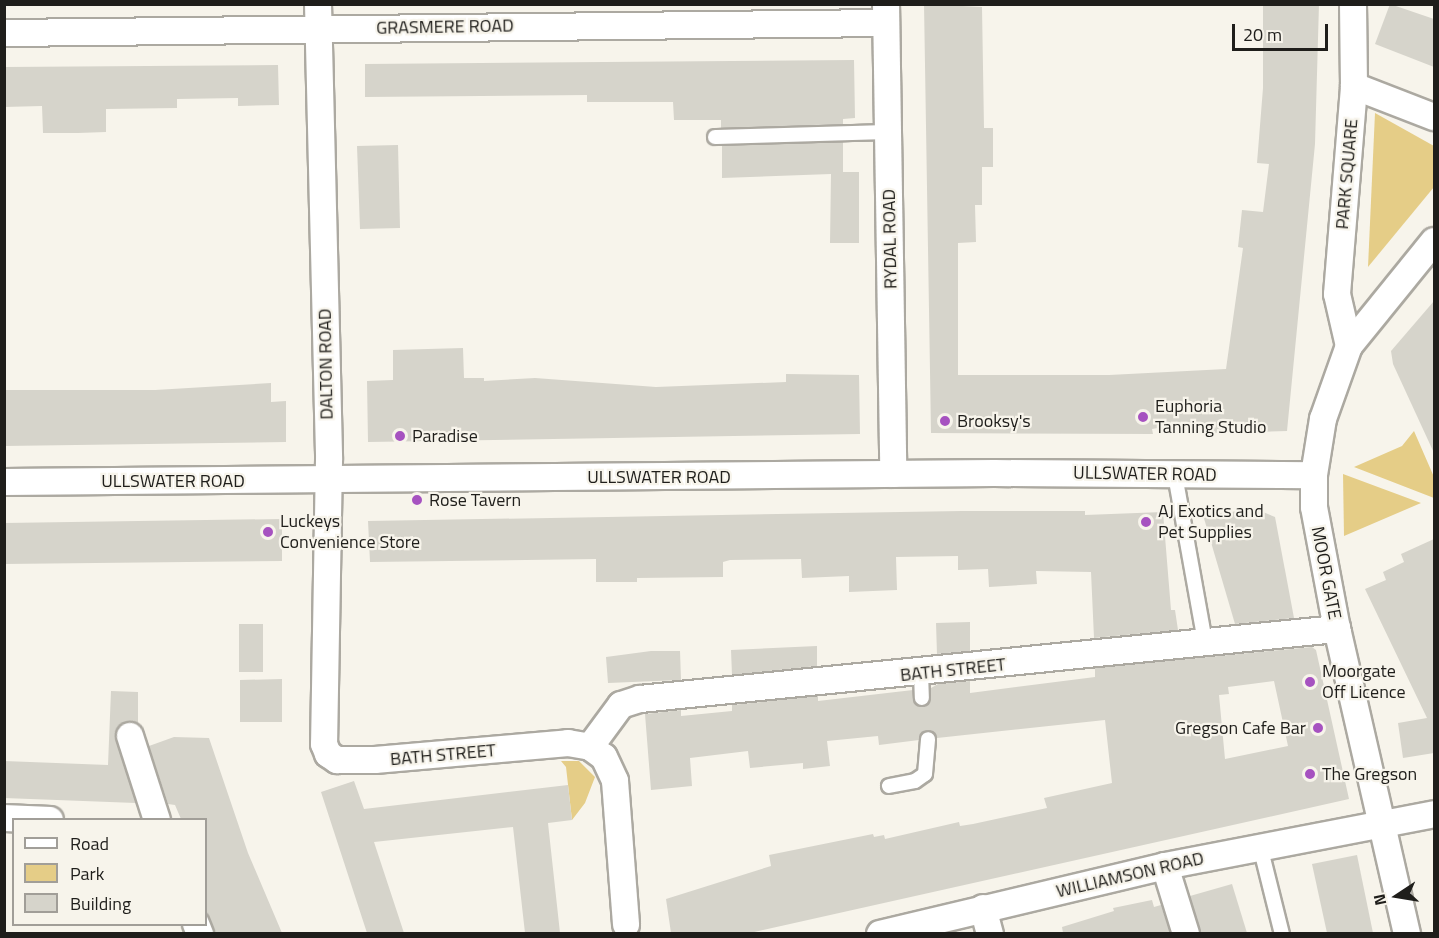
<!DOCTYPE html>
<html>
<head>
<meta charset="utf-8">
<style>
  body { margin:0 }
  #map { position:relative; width:1439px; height:938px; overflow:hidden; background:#f7f4eb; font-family:"Titillium Web",sans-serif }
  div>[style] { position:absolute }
  .green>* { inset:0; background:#e5cd87 }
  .building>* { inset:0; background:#d6d4cb }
  .roads { filter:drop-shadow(2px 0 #aca9a1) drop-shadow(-2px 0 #aca9a1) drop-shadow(0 2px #aca9a1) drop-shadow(0 -2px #aca9a1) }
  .lane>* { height:14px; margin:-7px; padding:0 7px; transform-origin:7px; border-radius:7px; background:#fff }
  .street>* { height:26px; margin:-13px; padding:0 13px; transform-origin:13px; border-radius:13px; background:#fff }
  .dots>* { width:16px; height:16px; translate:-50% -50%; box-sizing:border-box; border:3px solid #f7f4eb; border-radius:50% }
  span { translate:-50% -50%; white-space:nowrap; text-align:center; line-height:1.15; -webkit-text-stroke:4.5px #f7f4eb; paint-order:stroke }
  .street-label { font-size:18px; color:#1f1e1b }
  .poi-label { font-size:18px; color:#1f1e1b }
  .left { translate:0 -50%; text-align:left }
  .right { translate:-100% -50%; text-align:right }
  .frame { position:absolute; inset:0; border:6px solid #1f1e1b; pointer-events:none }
  .legend { position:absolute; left:12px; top:818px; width:195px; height:108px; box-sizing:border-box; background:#f7f4eb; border:2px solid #a19e98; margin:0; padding:8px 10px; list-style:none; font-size:18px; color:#1f1e1b }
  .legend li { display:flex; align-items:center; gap:12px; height:30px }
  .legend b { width:30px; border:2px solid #a19e98 }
  .north { position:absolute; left:1367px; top:866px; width:60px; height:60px; -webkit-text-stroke:4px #f7f4eb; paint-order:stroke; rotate:258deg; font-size:16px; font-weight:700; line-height:24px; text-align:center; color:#1f1e1b }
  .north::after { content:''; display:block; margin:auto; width:21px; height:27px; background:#1f1e1b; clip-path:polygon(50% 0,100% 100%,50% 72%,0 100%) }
  .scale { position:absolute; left:1232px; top:24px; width:96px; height:27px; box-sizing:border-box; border:3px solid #1f1e1b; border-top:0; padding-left:8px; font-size:18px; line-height:21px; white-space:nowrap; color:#1f1e1b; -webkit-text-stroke:4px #f7f4eb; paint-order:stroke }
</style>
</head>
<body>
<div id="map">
  <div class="green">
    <div style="clip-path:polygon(1375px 113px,1434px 146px,1434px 187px,1368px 267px)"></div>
    <div style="clip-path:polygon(1414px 431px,1434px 477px,1434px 498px,1354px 467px,1402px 446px)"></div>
    <div style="clip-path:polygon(1343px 474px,1421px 503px,1344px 536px)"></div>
    <div style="clip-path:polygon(561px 761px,579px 761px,595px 777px,585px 803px,572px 820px,566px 767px)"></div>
  </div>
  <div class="building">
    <div style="clip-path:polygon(924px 4px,982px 7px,984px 128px,993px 128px,993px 167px,982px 167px,982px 205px,975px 205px,976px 242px,958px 243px,958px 375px,1109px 375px,1226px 369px,1243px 248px,1238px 247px,1242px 210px,1263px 212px,1269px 164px,1257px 163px,1263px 88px,1263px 4px,1319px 4px,1315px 144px,1287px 431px,1183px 434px,1181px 424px,1152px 429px,1153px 434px,931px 433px)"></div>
    <div style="clip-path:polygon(1390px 4px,1434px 19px,1434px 67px,1375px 44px)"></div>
    <div style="clip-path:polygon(854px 60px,855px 118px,843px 119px,843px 124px,721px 128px,721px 120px,674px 120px,673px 102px,587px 102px,587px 95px,365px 97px,365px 64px)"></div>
    <div style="clip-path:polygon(278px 65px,279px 105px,238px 106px,238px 98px,177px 99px,177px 108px,106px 109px,106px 132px,78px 133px,43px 133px,42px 106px,4px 107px,4px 67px)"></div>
    <div style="clip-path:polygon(843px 142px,843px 172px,859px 172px,859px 243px,830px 243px,831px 174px,722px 178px,722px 146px)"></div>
    <div style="clip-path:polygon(398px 145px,400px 228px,360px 229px,357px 146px)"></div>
    <div style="clip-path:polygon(1434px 301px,1434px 453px,1393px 364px,1391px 351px)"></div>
    <div style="clip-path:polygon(463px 348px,464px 378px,484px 378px,484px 381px,535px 378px,656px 387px,786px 382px,786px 374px,859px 375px,860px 434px,368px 442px,367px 381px,393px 380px,393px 350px)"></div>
    <div style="clip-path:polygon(271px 383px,271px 402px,286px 401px,286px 442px,4px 446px,4px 390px,155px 390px)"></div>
    <div style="clip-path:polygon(1256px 509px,1275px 517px,1294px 618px,1235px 624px,1203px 515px)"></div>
    <div style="clip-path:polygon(962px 511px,1085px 511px,1085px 515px,1163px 512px,1171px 610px,1175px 610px,1178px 630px,1094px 638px,1091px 572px,1036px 571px,1037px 584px,989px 587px,988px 569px,958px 570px,958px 556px,896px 557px,897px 590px,849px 592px,849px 576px,802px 578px,801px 559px,730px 560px,723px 562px,723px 577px,637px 578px,637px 582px,596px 582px,596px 559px,370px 562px,368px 521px)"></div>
    <div style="clip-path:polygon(282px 519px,282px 561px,4px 564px,4px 523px)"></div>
    <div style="clip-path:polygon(1434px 539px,1434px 753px,1403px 758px,1398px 723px,1427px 718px,1365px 589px,1386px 580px,1383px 572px,1404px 562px,1401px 554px)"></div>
    <div style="clip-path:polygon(970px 622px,970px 651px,937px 654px,936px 623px)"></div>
    <div style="clip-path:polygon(239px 624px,263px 624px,263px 672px,239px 672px)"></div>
    <div style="clip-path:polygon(817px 646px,817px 666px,732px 675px,731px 650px)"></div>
    <div style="clip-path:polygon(evenodd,1312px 647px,1316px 650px,1349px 799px,750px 933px,671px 933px,666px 899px,771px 866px,769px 855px,873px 834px,874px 837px,884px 835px,885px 839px,959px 822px,960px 826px,973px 824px,1047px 808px,1044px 798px,1112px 783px,1105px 720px,937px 738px,928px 730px,921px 733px,919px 740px,879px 745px,878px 736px,827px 741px,830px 766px,803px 769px,803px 763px,750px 768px,748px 751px,690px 758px,692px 786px,651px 790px,645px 714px,681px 710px,681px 716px,732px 711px,732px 705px,818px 696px,818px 701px,913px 690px,914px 702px,923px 707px,930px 702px,931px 688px,938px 684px,970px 681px,970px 693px,1095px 677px,1095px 668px,1312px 647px,1274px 681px,1288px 746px,1225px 759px,1219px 695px,1229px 694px,1228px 687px,1274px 681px)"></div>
    <div style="clip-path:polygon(651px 651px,680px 651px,681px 680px,608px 683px,606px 657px)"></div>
    <div style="clip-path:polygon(282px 679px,282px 722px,240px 722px,240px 680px)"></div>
    <div style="clip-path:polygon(111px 691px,138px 692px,138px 724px,125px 722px,115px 733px,136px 803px,4px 798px,4px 761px,108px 765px)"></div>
    <div style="clip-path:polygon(174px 737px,209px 738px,248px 853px,282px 933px,215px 933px,206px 912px,206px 819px,181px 819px,175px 805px,168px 804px,149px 746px)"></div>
    <div style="clip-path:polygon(354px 781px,364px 809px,568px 785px,572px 820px,548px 823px,560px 933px,525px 933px,513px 827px,374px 842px,404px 933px,367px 933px,321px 792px)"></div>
    <div style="clip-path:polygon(1357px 855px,1373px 933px,1327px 933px,1312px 864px)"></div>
    <div style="clip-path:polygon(1232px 884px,1247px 933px,1201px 933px,1190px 896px)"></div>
    <div style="clip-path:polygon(1152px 900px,1154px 907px,1161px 905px,1170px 933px,1063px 933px,1062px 927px,1114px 911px,1113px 908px)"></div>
  </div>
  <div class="roads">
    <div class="lane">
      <div style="left:715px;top:137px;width:173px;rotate:-1.7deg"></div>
      <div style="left:1175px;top:475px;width:170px;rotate:79.8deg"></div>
      <div style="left:921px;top:673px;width:25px;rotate:88deg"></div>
      <div style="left:889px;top:786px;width:26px;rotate:-11deg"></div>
      <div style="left:915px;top:781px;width:12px;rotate:-35deg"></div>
      <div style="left:925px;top:774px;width:35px;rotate:-85deg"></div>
      <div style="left:1260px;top:846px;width:91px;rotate:76deg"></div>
    </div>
    <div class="street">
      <div style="left:318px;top:4px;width:456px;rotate:88.6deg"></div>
      <div style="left:329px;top:460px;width:284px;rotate:91deg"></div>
      <div style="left:324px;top:744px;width:11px;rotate:68deg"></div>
      <div style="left:328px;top:754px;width:11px;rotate:34deg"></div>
      <div style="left:337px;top:760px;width:38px"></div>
      <div style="left:375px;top:760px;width:194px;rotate:-5deg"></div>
      <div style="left:568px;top:743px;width:22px;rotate:10deg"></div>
      <div style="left:590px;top:747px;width:17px;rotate:36deg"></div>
      <div style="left:604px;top:757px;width:26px;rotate:65deg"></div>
      <div style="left:615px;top:781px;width:144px;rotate:85.6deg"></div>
      <div style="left:886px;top:4px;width:470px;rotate:89.1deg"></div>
      <div style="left:4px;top:33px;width:882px;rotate:-0.65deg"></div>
      <div style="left:1354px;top:86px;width:86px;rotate:21.2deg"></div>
      <div style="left:1349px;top:346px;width:53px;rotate:-103deg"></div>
      <div style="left:1337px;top:294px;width:209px;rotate:-85.3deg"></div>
      <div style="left:1354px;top:86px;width:82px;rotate:-90.7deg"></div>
      <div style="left:4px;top:482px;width:990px;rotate:-0.52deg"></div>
      <div style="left:994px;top:473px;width:320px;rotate:0.4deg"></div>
      <div style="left:130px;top:736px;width:88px;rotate:72.2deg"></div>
      <div style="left:590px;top:747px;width:52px;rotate:-53.6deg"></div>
      <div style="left:621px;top:705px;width:20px;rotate:-18deg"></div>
      <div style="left:640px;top:699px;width:701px;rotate:-5.74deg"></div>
      <div style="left:4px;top:818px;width:46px;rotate:2.5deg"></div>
      <div style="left:1165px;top:866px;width:71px;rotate:72.8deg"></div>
      <div style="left:983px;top:908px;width:27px;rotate:75deg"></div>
      <div style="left:196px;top:924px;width:11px;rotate:68deg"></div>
      <div style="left:880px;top:934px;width:293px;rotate:-13.4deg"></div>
      <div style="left:1165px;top:866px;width:274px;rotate:-10.9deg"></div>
      <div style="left:1407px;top:934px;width:313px;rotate:-102.9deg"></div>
      <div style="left:1337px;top:629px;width:124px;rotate:-100.7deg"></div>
      <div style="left:1314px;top:507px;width:32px;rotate:-90deg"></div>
      <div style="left:1314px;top:475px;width:57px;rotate:-80.9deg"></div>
      <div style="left:1323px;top:419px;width:77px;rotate:-70.4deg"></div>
      <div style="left:1349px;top:346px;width:135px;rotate:-51deg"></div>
    </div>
  </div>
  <div class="dots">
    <div style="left:1143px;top:417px;background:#a652c0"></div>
    <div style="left:945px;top:421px;background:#a652c0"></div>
    <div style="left:400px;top:436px;background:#a652c0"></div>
    <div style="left:417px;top:500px;background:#a652c0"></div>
    <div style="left:1146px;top:522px;background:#a652c0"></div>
    <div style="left:268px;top:532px;background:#a652c0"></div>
    <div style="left:1310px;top:682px;background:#a652c0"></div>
    <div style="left:1318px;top:728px;background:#a652c0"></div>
    <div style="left:1310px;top:774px;background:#a652c0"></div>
  </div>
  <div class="street-label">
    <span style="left:445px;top:27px;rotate:-1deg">GRASMERE ROAD</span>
    <span style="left:1347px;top:174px;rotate:-85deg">PARK SQUARE</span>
    <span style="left:890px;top:239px;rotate:-91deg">RYDAL ROAD</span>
    <span style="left:326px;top:364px;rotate:-91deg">DALTON ROAD</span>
    <span style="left:1145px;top:474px;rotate:1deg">ULLSWATER ROAD</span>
    <span style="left:659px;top:477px">ULLSWATER ROAD</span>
    <span style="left:173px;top:481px">ULLSWATER ROAD</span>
    <span style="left:1326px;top:573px;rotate:79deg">MOOR GATE</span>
    <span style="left:953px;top:670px;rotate:-6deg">BATH STREET</span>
    <span style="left:443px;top:755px;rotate:-5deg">BATH STREET</span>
    <span style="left:1130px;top:875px;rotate:-13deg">WILLIAMSON ROAD</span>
  </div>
  <div class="poi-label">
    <span class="left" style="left:1155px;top:417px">Euphoria<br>Tanning Studio</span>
    <span class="left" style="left:957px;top:421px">Brooksy's</span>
    <span class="left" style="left:412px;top:436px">Paradise</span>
    <span class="left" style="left:429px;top:500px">Rose Tavern</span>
    <span class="left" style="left:1158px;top:522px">AJ Exotics and<br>Pet Supplies</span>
    <span class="left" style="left:280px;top:532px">Luckeys<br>Convenience Store</span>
    <span class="left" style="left:1322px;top:682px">Moorgate<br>Off Licence</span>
    <span class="right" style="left:1306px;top:728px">Gregson Cafe Bar</span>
    <span class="left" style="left:1322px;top:774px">The Gregson</span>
  </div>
  <div class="frame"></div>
  <ul class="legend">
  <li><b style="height:8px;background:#fff"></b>Road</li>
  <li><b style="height:16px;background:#e5cd87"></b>Park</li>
  <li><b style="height:16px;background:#d6d4cb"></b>Building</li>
  </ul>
  <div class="north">N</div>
  <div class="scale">20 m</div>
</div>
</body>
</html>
